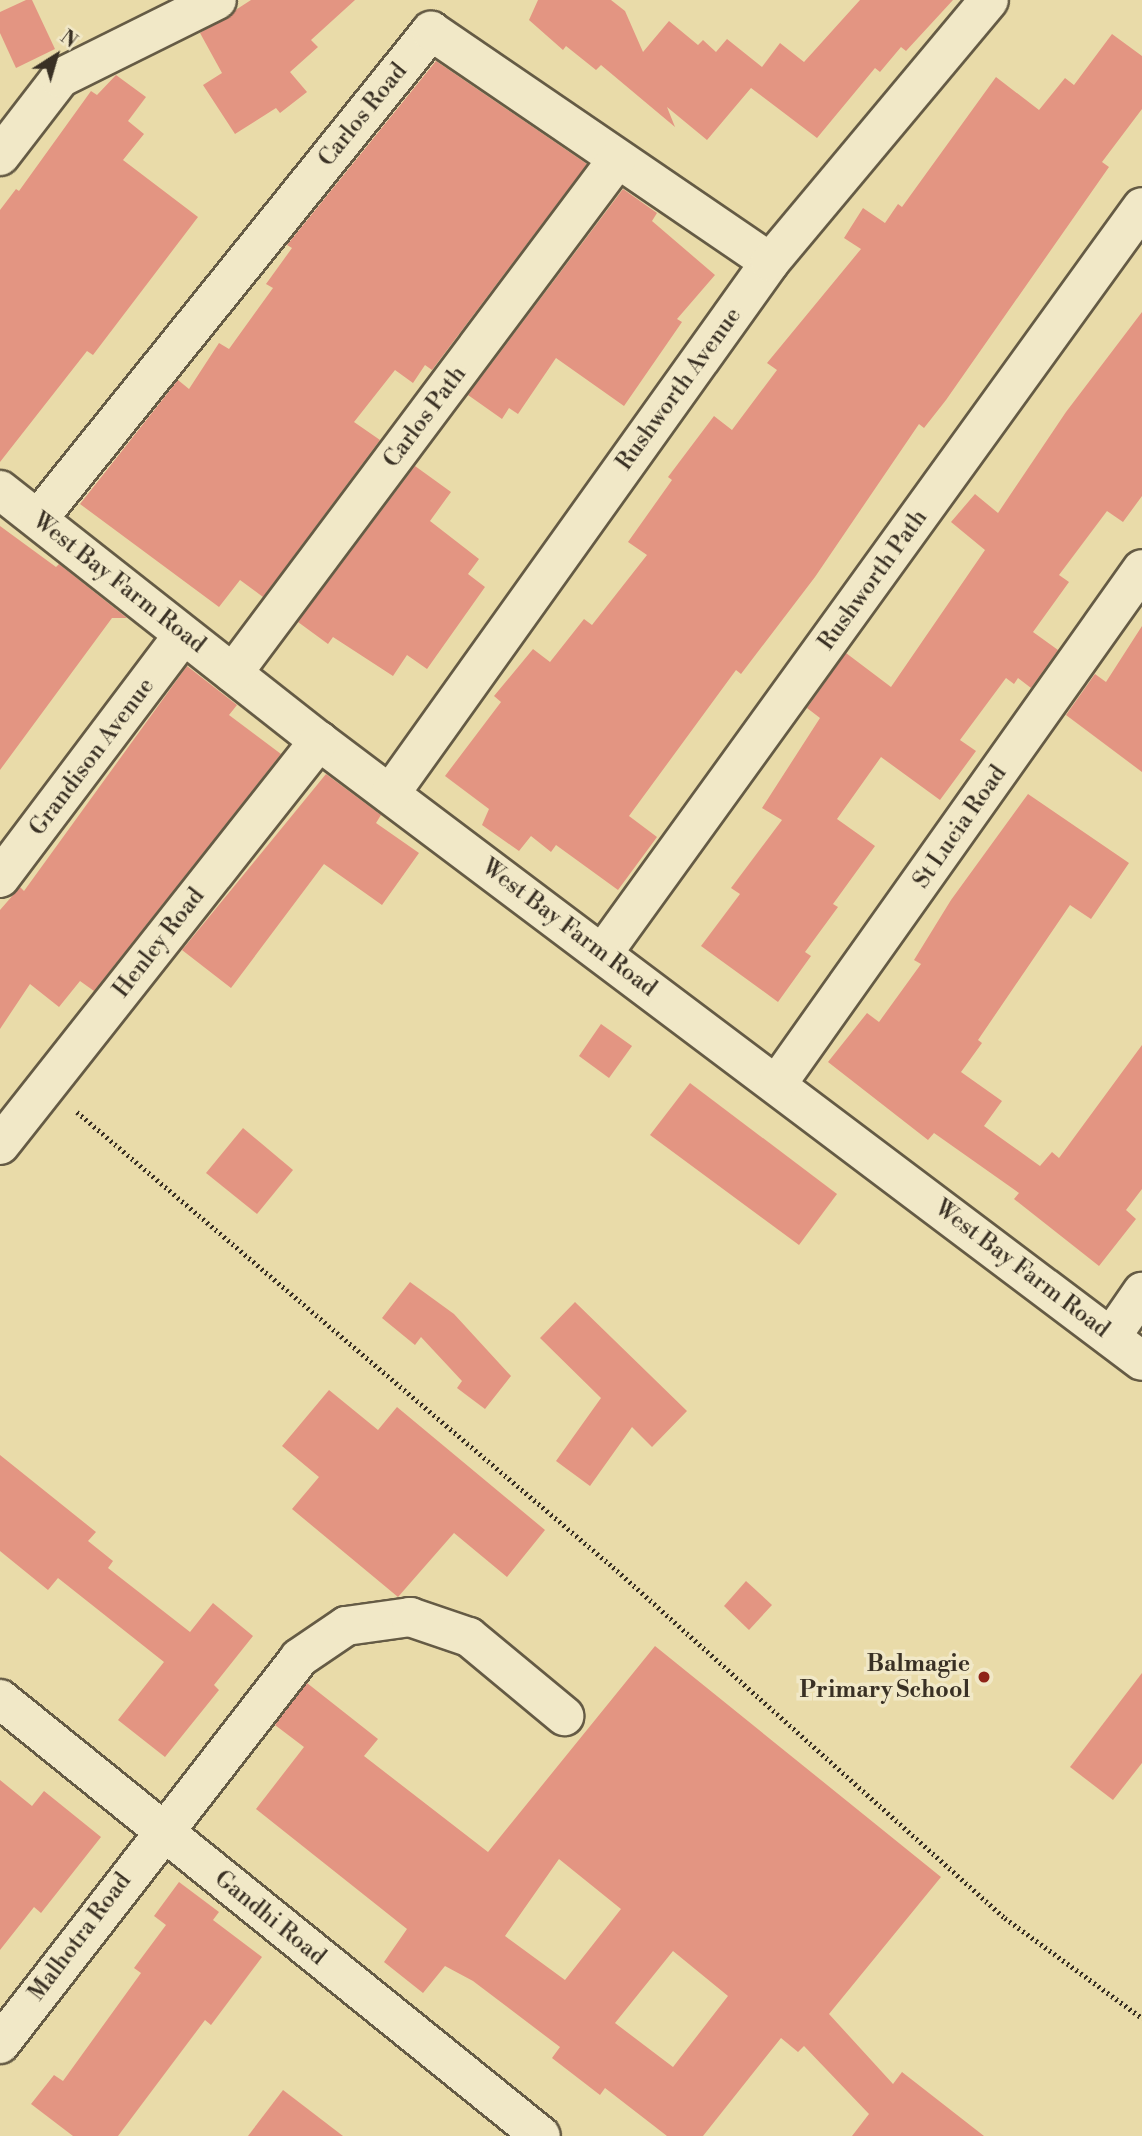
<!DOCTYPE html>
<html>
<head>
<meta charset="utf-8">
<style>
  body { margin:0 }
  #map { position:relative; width:1142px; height:2136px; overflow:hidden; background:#e9dba9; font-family:"Libre Bodoni",serif }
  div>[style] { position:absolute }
  .building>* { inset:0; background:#e39582 }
  .path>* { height:4.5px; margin-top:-2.25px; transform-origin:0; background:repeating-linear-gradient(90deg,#393024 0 2px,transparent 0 5.5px) }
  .roads { filter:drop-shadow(2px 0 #655b45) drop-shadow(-2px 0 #655b45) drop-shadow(0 2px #655b45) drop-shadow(0 -2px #655b45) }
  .street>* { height:38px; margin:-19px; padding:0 19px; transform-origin:19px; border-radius:19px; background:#f1e8c7 }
  .secondary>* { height:38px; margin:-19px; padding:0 19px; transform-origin:19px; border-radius:19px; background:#f1e8c7 }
  .dots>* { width:19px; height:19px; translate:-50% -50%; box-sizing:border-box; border:4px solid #f1e8c7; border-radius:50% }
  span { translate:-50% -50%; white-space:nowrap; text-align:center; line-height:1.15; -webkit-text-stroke:7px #f1e8c7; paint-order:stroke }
  .street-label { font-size:23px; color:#393024 }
  .poi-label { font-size:23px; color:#393024; font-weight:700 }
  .right { translate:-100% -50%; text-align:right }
  .north { position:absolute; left:21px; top:21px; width:70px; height:70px; -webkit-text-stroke:5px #f1e8c7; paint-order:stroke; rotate:37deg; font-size:19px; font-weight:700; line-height:28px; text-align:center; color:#393024 }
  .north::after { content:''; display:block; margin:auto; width:24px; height:32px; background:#393024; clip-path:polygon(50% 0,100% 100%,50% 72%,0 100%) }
</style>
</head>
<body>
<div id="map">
  <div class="building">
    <div style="clip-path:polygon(26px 0,32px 0,55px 49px,16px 68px,0 33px,0 12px)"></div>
    <div style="clip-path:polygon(251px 0,355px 0,311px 40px,318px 47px,290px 72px,307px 92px,280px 113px,276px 108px,235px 134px,203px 85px,222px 73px,200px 33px)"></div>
    <div style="clip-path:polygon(538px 0,611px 0,625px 11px,643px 52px,669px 21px,698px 45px,703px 40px,716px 52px,727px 39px,762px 67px,780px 43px,804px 62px,860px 0,953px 0,906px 51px,901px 47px,880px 72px,875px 68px,817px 138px,751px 88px,707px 140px,667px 107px,675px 127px,601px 65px,596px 70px,566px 46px,563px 50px,529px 20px)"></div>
    <div style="clip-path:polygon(1112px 34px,1142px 56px,1142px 109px,1102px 162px,1109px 167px,946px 400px,924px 428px,919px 424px,815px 577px,741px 674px,736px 670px,629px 816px,657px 837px,618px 890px,556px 845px,551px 852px,531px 836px,519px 851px,482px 825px,489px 809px,445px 776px,501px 702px,494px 696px,533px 649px,550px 662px,584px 619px,592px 625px,647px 555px,628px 542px,672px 480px,668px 477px,714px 416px,732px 430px,777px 370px,767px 363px,861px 249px,844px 238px,863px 208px,885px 223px,898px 204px,902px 207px,996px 77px,1039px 110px,1065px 78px,1074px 85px)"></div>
    <div style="clip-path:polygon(436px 61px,587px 164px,432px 370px,425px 365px,413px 383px,395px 370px,354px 422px,380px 440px,263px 597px,240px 580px,219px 607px,80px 504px,178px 380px,189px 389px,219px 343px,229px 349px,273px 288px,266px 284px,292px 248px,287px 245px)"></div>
    <div style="clip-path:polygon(116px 75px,146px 97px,128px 121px,144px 134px,123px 160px,198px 217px,93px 355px,87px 351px,0 462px,0 210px,16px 189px,19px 191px,91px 91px,97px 95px)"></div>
    <div style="clip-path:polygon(623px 189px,657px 213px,652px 221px,715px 275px,677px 319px,682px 322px,624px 406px,556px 358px,518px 414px,509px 408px,502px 419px,468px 395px)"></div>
    <div style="clip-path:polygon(1142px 312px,1142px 496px,1123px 522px,1107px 511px,1059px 575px,1069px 582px,1033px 632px,1058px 650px,1031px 688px,1018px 678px,1014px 684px,1006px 678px,960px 740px,976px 751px,940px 800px,881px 757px,837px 819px,875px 846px,833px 904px,838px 907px,805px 952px,811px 956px,778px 1002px,701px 946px,740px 894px,731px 888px,782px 820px,762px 808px,820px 718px,807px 708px,846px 653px,891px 687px,985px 550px,951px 522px,975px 494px,998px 513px,1066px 412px)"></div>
    <div style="clip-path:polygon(415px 466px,451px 492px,430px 521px,479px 559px,468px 574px,485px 587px,427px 669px,407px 655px,393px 676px,333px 637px,328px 644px,298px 622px)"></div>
    <div style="clip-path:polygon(0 526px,56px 567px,59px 564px,127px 618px,112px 618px,0 770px)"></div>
    <div style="clip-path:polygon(1142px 626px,1142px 772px,1066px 715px,1095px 674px,1106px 682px)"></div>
    <div style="clip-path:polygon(187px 666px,237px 705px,229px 715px,281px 754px,94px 991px,80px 981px,59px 1007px,30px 984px,0 1029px,0 910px,20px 887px,24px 891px)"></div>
    <div style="clip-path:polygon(326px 774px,381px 815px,376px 823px,419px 853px,382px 905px,324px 864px,231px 988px,182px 950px)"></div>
    <div style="clip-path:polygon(1028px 794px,1129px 863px,1091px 919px,1070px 905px,978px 1040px,982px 1043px,961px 1072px,1002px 1101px,984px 1126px,1040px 1166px,1052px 1152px,1059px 1158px,1142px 1045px,1142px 1189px,1126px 1210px,1136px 1219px,1099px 1266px,1014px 1199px,1019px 1193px,934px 1133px,928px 1140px,828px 1062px,867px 1013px,879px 1022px,921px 964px,914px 960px,951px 900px)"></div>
    <div style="clip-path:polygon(601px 1024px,632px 1046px,609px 1078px,579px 1056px)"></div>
    <div style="clip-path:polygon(690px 1083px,837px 1194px,799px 1245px,650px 1135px)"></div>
    <div style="clip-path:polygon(243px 1128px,293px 1170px,257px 1214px,206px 1173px)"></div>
    <div style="clip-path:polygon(410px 1282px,454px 1314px,511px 1376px,485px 1409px,457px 1388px,462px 1381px,421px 1337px,415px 1345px,382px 1318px)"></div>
    <div style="clip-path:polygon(575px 1302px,687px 1411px,652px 1447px,632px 1427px,590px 1486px,556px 1461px,601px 1398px,540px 1338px)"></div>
    <div style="clip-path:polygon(329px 1390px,378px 1430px,397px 1407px,545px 1530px,507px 1577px,454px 1533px,398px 1597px,292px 1509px,319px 1477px,282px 1446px)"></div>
    <div style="clip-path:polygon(0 1455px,96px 1532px,88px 1541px,113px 1561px,108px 1568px,190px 1632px,213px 1603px,253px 1636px,214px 1685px,219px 1690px,165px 1757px,118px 1720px,164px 1662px,58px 1578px,48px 1590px,0 1551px)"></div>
    <div style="clip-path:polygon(746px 1581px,772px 1605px,749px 1630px,724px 1606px)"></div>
    <div style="clip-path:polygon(evenodd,655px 1646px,941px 1877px,829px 2014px,893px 2084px,902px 2072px,984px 2136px,852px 2136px,869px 2114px,804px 2046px,798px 2052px,781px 2038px,703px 2136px,667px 2136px,605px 2088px,600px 2095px,552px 2058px,560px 2047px,473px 1981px,445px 1966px,423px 1993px,384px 1962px,407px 1929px,256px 1809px,304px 1747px,275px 1725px,307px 1683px,378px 1739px,364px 1756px,488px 1852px,655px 1646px,559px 1859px,621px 1909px,565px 1980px,505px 1936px,559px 1859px,655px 1646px,673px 1951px,728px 1996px,673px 2067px,615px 2023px,673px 1951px)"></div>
    <div style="clip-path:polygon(1142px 1673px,1142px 1763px,1113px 1800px,1070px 1767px)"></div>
    <div style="clip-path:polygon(0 1780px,32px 1806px,44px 1791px,101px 1837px,41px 1913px,34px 1907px,0 1950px)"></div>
    <div style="clip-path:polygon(179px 1882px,219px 1912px,213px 1920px,262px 1957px,211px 2025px,205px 2020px,118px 2136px,73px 2136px,31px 2104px,54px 2075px,63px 2081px,141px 1973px,134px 1968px,166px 1925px,154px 1916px)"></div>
    <div style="clip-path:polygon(283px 2090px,343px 2136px,248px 2136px)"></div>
  </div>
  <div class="path">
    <div style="left:77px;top:1112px;width:703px;rotate:40.33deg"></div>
    <div style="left:613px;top:1567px;width:526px;rotate:41.84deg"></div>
    <div style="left:1005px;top:1918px;width:170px;rotate:36.1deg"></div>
  </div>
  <div class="roads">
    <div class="street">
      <div style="left:0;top:156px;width:98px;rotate:-52.4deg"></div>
      <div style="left:60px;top:78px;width:175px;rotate:-26.4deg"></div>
      <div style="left:0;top:490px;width:406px;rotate:38.2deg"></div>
      <div style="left:319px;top:741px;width:1030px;rotate:36.99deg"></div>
      <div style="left:38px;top:519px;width:627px;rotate:-51.15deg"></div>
      <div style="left:431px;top:31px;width:410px;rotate:34.3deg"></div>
      <div style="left:233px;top:673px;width:639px;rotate:-53.2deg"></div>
      <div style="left:390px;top:794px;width:654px;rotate:-54.46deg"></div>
      <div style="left:770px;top:262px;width:341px;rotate:-50.1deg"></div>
      <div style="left:0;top:878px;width:304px;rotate:-53deg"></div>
      <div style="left:603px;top:953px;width:920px;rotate:-54.15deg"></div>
      <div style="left:777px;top:1084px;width:631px;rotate:-54.67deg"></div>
      <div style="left:0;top:1145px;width:515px;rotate:-51.71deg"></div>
      <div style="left:1111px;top:1337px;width:55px;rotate:-55.4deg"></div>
      <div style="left:0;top:2044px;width:488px;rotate:-52.2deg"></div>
      <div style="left:299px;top:1658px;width:57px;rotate:-34.2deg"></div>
      <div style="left:346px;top:1626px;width:65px;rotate:-8deg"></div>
      <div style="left:410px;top:1617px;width:62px;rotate:18.7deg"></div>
      <div style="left:469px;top:1637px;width:124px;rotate:39.7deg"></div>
    </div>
    <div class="secondary">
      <div style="left:0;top:1699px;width:695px;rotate:38.93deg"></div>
    </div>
  </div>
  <div class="dots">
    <div style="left:984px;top:1677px;background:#8f2418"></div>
  </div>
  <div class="street-label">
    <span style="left:363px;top:115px;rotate:-51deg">Carlos Road</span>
    <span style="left:679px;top:389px;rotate:-54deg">Rushworth Avenue</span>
    <span style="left:425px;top:417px;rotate:-53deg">Carlos Path</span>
    <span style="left:873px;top:580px;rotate:-54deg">Rushworth Path</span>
    <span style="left:119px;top:583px;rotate:38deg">West Bay Farm Road</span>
    <span style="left:92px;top:757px;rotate:-53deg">Grandison Avenue</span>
    <span style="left:960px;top:827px;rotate:-55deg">St Lucia Road</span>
    <span style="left:569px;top:928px;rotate:37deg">West Bay Farm Road</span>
    <span style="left:159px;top:943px;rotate:-52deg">Henley Road</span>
    <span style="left:1022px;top:1269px;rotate:37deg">West Bay Farm Road</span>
    <span style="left:270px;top:1918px;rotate:39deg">Gandhi Road</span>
    <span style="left:80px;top:1937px;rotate:-53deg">Malhotra Road</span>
  </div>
  <div class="poi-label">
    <span class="right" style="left:970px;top:1677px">Balmagie<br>Primary School</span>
  </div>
  <div class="north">N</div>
</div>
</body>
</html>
